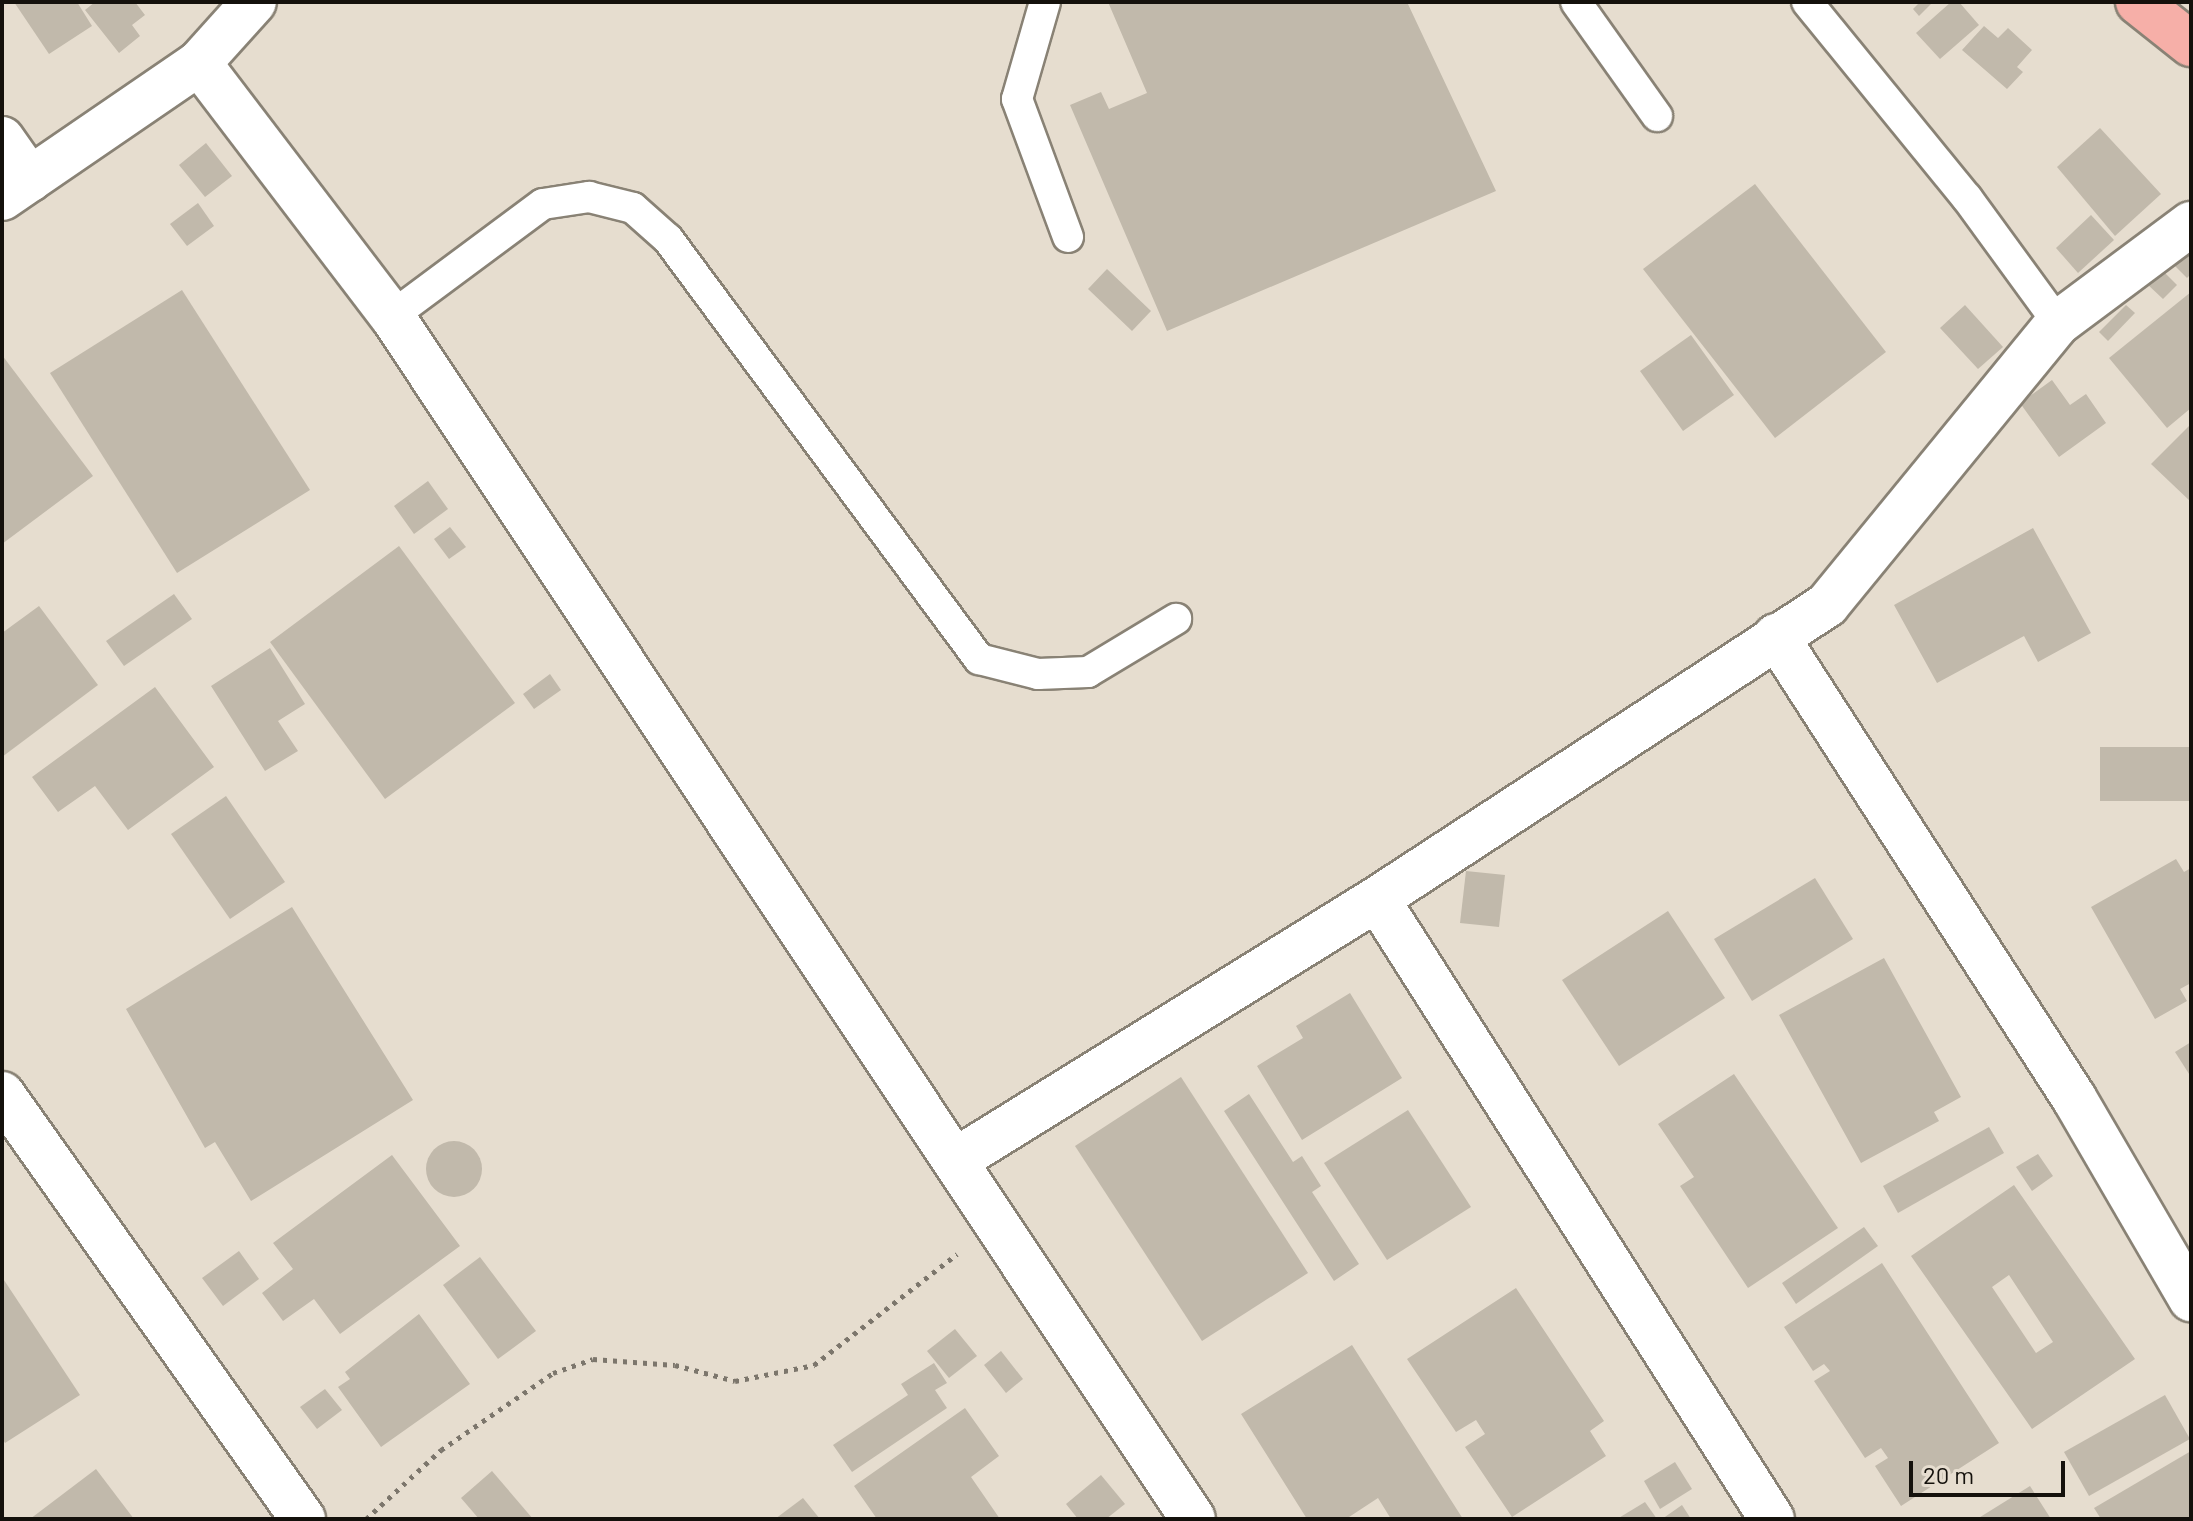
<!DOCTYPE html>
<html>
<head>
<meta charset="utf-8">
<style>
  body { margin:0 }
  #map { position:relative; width:2193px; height:1521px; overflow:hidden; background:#e6ddcf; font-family:Barlow,sans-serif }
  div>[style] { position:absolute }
  .building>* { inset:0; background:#c1b9ab }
  .round { border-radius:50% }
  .path>* { height:5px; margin-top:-2.5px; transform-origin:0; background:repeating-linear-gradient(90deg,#7c766c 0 4px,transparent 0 10px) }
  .roads { filter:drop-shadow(2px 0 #898275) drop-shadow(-2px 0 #898275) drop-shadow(0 2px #898275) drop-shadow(0 -2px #898275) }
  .service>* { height:30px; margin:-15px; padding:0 15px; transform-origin:15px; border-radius:15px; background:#fff }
  .minor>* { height:44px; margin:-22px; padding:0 22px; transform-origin:22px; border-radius:22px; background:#fff }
  .trunk>* { height:44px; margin:-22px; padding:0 22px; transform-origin:22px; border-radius:22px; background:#f6afa8 }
  span { translate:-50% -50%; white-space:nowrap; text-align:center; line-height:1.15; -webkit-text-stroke:6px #e6ddcf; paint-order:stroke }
  .frame { position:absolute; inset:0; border:4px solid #14110c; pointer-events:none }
  .scale { position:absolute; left:1909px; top:1461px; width:156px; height:36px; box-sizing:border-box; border:4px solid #14110c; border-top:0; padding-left:10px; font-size:24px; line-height:28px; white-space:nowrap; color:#14110c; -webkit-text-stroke:6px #e6ddcf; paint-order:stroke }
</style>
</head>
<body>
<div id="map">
  <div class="building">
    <div style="clip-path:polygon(14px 2px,77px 2px,92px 26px,49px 54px)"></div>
    <div style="clip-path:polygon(95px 2px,135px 2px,145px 15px,132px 25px,140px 36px,119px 53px,85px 10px)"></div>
    <div style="clip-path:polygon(1108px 2px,1407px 2px,1496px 191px,1167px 331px,1070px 105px,1101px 92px,1109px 109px,1147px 93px)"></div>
    <div style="clip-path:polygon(1920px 2px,1933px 2px,1919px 16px,1913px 9px)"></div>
    <div style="clip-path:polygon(1951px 2px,1959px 2px,1979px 25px,1940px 59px,1916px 33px)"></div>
    <div style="clip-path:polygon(1984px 26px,1998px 38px,2008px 28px,2032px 50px,2017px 67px,2023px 72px,2007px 89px,1962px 50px)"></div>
    <div style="clip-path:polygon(2100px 128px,2161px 194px,2115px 236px,2057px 167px)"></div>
    <div style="clip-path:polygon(206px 143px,232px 176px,205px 197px,179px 165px)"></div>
    <div style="clip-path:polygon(1755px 184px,1886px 352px,1775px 438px,1643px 269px)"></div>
    <div style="clip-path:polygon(198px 203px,214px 226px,187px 246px,170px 224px)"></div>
    <div style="clip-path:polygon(2091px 215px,2114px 240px,2078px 273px,2056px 248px)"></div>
    <div style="clip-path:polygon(2191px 237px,2191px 274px,2187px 278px,2169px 260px)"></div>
    <div style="clip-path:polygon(1107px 269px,1151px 311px,1132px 331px,1088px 289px)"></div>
    <div style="clip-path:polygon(2161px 269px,2177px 285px,2163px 299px,2146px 283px)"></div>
    <div style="clip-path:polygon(182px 290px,310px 490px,177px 573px,50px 373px)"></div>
    <div style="clip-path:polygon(2191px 292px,2191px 408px,2167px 428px,2109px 358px)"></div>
    <div style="clip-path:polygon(1965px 305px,2003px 347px,1978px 369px,1940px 328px)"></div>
    <div style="clip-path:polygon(2126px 305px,2135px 313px,2108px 341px,2099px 332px)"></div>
    <div style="clip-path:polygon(1691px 335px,1734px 395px,1683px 431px,1640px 371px)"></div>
    <div style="clip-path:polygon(2px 355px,93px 476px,2px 544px)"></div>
    <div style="clip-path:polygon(2052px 380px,2070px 405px,2086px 394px,2106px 423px,2059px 457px,2020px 403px)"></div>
    <div style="clip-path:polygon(2191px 424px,2191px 502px,2151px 464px)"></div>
    <div style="clip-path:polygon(428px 481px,448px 509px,414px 534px,394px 506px)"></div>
    <div style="clip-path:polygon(450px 527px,466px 547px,449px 559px,434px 539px)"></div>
    <div style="clip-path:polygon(2033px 528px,2091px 633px,2038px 662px,2024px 636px,1937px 683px,1894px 605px)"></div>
    <div style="clip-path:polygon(399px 546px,515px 703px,385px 799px,270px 642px)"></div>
    <div style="clip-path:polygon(174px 594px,192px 619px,124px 666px,106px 641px)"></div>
    <div style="clip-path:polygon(39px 606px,98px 685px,2px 757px,2px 633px)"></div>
    <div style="clip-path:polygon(270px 648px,305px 704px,278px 721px,298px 751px,265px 771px,211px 686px)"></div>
    <div style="clip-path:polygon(550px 674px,561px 690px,534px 709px,523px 694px)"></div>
    <div style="clip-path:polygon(155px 687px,214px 767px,128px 830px,95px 786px,58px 812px,32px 777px)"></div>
    <div style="clip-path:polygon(2100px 747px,2191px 747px,2191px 801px,2100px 801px)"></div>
    <div style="clip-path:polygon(226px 796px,285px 882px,230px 919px,171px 834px)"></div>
    <div style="clip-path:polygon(2176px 859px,2184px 872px,2191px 868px,2191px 983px,2180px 989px,2187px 1001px,2155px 1019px,2091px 907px)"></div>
    <div style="clip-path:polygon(1466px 871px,1505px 875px,1499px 927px,1460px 923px)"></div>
    <div style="clip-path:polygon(1815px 878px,1853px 939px,1752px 1001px,1714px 939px)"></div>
    <div style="clip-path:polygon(292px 907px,413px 1100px,251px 1201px,215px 1142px,205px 1148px,126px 1009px)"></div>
    <div style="clip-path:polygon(1668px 911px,1725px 998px,1619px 1066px,1562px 980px)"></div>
    <div style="clip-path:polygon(1884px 958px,1961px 1097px,1934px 1112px,1939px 1121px,1861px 1163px,1779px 1015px)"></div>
    <div style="clip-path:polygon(1350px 993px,1402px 1078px,1302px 1140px,1257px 1066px,1303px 1038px,1296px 1026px)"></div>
    <div style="clip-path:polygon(2191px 1042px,2191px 1077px,2175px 1052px)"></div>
    <div style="clip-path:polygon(1734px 1074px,1838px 1228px,1748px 1288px,1680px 1186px,1694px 1177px,1658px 1124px)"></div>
    <div style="clip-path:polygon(1181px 1077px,1308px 1273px,1202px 1341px,1075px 1146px)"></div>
    <div style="clip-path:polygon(1249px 1094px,1293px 1162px,1302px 1156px,1321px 1186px,1312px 1192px,1359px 1264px,1334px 1281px,1224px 1111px)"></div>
    <div style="clip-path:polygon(1408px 1110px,1471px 1207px,1387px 1260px,1324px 1163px)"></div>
    <div style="clip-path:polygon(1989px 1127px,2004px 1153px,1898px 1213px,1883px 1186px)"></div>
    <div class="round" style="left:426px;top:1141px;width:56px;height:56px"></div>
    <div style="clip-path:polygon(2038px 1154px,2053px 1176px,2032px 1191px,2016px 1167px)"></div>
    <div style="clip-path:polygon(392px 1155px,460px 1246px,340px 1334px,314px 1299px,283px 1321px,262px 1293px,293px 1269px,273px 1243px)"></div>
    <div style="clip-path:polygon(evenodd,2014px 1185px,2135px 1359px,2032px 1429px,1911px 1256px,2014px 1185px,2009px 1275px,2053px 1342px,2036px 1353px,1992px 1287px,2009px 1275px)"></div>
    <div style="clip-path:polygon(1864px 1227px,1878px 1246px,1796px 1304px,1782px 1283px)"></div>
    <div style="clip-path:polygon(239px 1251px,259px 1279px,223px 1306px,202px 1278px)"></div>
    <div style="clip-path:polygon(480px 1257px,536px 1331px,498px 1359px,443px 1285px)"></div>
    <div style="clip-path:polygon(1882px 1263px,1999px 1443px,1901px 1506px,1875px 1466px,1888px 1458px,1881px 1448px,1865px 1458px,1814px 1381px,1830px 1371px,1824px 1364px,1813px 1371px,1784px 1327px)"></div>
    <div style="clip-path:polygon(2px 1277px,80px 1395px,5px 1443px,2px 1438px)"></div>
    <div style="clip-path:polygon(1516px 1288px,1604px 1421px,1590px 1431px,1606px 1456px,1512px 1517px,1465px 1447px,1485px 1434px,1476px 1420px,1456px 1432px,1407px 1359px)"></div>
    <div style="clip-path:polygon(419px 1314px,470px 1384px,381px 1447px,338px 1387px,350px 1379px,345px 1372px)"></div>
    <div style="clip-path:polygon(955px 1329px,977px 1356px,949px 1378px,927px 1351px)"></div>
    <div style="clip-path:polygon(1352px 1345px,1463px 1519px,1391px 1519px,1378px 1498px,1346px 1519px,1307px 1519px,1241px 1414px)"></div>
    <div style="clip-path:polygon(1001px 1351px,1023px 1379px,1006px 1393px,984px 1365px)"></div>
    <div style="clip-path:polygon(934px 1363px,947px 1383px,935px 1390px,947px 1408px,852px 1472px,833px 1445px,908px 1395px,901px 1384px)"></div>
    <div style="clip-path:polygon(325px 1389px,342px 1410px,317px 1429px,300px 1407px)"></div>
    <div style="clip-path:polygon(2165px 1395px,2190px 1439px,2089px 1496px,2064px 1452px)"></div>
    <div style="clip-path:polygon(965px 1408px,999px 1456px,971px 1477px,1000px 1519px,877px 1519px,854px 1486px)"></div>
    <div style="clip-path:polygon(2191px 1451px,2191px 1519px,2101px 1519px,2094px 1508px)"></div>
    <div style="clip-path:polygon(1675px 1462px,1692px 1489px,1660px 1509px,1644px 1481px)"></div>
    <div style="clip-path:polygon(96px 1469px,134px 1519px,30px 1519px)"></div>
    <div style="clip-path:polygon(492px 1471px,533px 1519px,479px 1519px,461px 1498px)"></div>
    <div style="clip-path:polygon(1101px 1475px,1125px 1504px,1106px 1519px,1078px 1519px,1066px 1504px)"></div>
    <div style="clip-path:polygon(2030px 1486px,2051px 1519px,1977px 1519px)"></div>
    <div style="clip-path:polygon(803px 1498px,820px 1519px,775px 1519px)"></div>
    <div style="clip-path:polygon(1645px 1502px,1657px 1519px,1617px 1519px)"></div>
    <div style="clip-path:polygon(1682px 1505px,1691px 1519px,1662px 1519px)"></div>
  </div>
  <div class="path">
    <div style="left:366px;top:1519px;width:102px;rotate:-42.6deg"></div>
    <div style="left:441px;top:1450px;width:136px;rotate:-34.5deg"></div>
    <div style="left:553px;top:1373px;width:42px;rotate:-19.3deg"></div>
    <div style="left:593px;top:1359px;width:82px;rotate:4.2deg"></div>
    <div style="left:675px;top:1365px;width:62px;rotate:14.9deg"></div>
    <div style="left:735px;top:1381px;width:81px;rotate:-11.4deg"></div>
    <div style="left:814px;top:1365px;width:181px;rotate:-37.8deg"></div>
  </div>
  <div class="roads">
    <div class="service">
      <div style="left:1045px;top:2px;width:101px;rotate:106.1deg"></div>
      <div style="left:1017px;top:99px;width:147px;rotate:69.7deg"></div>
      <div style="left:1576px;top:2px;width:140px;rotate:54.6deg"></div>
      <div style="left:1807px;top:2px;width:253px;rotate:50.8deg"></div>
      <div style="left:1967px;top:198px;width:155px;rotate:53.9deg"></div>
      <div style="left:392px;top:316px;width:188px;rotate:-36.6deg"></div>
      <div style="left:543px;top:204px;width:47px;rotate:-8.7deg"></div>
      <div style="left:589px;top:197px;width:45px;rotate:14deg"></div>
      <div style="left:633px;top:208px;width:47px;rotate:41.5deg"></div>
      <div style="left:668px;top:239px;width:523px;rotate:53.48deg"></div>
      <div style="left:979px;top:659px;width:61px;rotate:14.3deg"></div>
      <div style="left:1038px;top:674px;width:50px;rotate:-2.3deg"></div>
      <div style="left:1088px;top:672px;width:103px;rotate:-31.1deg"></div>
    </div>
    <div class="minor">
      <div style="left:199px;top:63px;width:318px;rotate:52.7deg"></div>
      <div style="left:392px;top:316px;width:1445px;rotate:56.34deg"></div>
      <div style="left:2px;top:139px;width:49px;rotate:55deg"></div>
      <div style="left:2px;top:198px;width:239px;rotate:-34.4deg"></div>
      <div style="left:199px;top:63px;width:82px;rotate:-48deg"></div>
      <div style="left:1776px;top:636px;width:550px;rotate:57.18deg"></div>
      <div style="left:2074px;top:1098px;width:233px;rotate:59.8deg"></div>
      <div style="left:1377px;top:899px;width:735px;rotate:57.5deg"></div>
      <div style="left:2px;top:1094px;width:521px;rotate:54.69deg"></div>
      <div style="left:956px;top:1160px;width:495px;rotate:-31.8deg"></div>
      <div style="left:1377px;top:899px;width:538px;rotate:-33.16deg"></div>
      <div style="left:1827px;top:605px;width:365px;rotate:-50.7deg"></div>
      <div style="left:2058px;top:323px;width:166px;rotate:-36.7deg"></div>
    </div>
    <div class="trunk">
      <div style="left:2138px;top:2px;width:68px;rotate:38.4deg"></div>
    </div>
  </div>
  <div class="frame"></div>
  <div class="scale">20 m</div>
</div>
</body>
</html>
